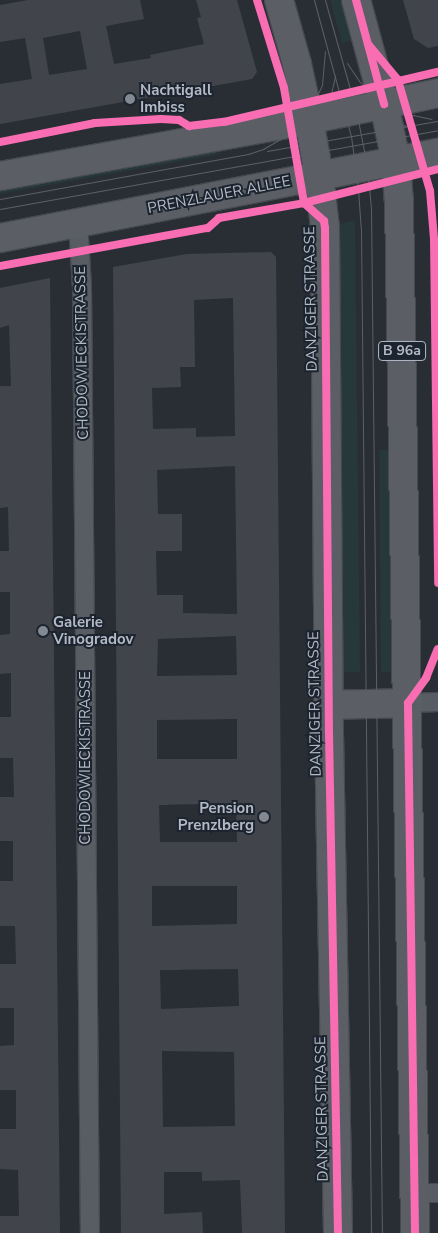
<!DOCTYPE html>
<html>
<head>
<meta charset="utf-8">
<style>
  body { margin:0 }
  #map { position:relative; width:438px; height:1233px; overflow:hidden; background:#292e35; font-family:"Nunito Sans",sans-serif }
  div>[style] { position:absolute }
  .green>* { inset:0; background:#26383a }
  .building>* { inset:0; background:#41454b }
  .roads { filter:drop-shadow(1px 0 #464a50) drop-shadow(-1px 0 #464a50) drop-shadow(0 1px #464a50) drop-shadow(0 -1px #464a50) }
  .street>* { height:18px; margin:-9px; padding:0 9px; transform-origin:9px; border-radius:9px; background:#585c63 }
  .primary>* { height:28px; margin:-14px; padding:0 14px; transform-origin:14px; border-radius:14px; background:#5b5f65 }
  .tram>* { height:1px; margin:-0.5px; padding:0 0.5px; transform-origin:0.5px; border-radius:0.5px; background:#5d6066 }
  .cycleway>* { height:8px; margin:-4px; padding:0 4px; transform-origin:4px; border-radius:4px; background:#f96db3 }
  .dots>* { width:14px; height:14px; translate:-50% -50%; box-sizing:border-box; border:2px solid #1c242f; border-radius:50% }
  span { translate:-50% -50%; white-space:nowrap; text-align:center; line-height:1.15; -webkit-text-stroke:4px #1c242f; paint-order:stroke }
  .shield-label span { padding:1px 4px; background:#1c242f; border:1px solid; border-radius:4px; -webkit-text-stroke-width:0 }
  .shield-label { font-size:14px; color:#b3bac6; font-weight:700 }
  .poi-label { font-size:15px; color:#b3bac6; font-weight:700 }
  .left { translate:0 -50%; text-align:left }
  .right { translate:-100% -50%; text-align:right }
  .street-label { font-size:15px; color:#b3bac6 }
</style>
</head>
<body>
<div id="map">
  <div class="green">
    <div style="clip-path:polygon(330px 0,345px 0,356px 39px,342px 43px)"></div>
    <div style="clip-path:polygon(219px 146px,220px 154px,0 194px,0 186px)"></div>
    <div style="clip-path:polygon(355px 220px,360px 672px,340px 672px,337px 225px)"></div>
    <div style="clip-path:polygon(379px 450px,391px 450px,394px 672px,381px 672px)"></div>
  </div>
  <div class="building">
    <div style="clip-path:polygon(evenodd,28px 0,140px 0,144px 19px,106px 26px,114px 64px,151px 58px,150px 55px,204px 44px,197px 18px,201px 17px,196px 0,237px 0,257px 72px,252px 79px,0 124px,0 84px,32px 79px,25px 38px,0 42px,0 5px,28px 0,80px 31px,87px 69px,49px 75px,43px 38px,80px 31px)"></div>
    <div style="clip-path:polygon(403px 0,438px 0,438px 46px,428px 48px,414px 39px)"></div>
    <div style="clip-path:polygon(evenodd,271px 252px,276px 257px,285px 1233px,242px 1233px,240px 1180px,202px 1181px,202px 1172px,164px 1172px,164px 1214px,202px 1212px,203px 1233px,121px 1233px,113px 267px,187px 254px,271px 252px,233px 298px,235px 436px,196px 437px,196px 428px,153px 429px,152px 388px,181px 387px,180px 367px,195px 367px,194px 300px,233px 298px,271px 252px,235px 466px,237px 614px,183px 613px,183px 595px,157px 595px,156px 551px,182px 551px,182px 514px,158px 514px,157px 470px,235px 466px,271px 252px,236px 636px,237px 675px,157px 676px,158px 639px,236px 636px,271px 252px,237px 719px,237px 759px,157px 759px,157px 720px,237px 719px,271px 252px,236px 803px,237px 842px,160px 842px,159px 805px,236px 803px,271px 252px,152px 886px,237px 886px,237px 924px,152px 926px,152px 886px,271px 252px,238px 969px,239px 1006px,161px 1009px,160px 970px,238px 969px,271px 252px,162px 1051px,234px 1052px,235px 1126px,163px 1127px,162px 1051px)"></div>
    <div style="clip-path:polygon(50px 278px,60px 1233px,0 1233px,0 1216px,19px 1216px,18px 1170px,0 1169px,0 1129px,16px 1129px,16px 1090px,0 1090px,0 1046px,14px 1045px,14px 1008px,0 1008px,0 964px,16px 964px,15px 926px,0 926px,0 881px,13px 881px,13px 841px,0 841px,0 797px,14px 797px,13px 758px,0 758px,0 717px,11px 717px,11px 673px,0 674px,0 635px,10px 634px,10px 592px,0 592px,0 551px,9px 551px,8px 507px,0 508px,0 386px,11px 386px,9px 325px,0 328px,0 288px)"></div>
  </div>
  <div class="roads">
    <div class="street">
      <div style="left:78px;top:222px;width:65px;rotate:86.5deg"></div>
      <div style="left:82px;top:287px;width:946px;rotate:89.52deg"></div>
      <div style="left:408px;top:703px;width:30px;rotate:-2deg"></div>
      <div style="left:415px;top:1193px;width:23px"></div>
    </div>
    <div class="primary">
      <div style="left:279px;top:0;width:66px;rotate:74.3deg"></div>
      <div style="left:297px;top:64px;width:52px;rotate:77.8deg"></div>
      <div style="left:308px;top:115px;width:61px;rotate:79.6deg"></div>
      <div style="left:319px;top:175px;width:53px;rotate:83.5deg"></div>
      <div style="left:325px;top:228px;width:505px;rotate:89.55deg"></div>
      <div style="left:329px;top:733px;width:500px;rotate:88.97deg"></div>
      <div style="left:356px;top:0;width:108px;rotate:74.9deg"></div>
      <div style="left:384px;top:104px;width:58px;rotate:78.1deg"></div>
      <div style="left:396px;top:161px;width:39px;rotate:86deg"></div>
      <div style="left:399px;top:200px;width:1033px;rotate:89.11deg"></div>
      <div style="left:0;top:176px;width:308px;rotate:-10.3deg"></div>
      <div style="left:303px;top:121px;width:138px;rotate:-11.7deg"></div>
      <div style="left:0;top:238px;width:446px;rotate:-11deg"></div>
      <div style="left:328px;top:705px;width:80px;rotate:-1.4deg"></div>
    </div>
  </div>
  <div class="tram">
    <div style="left:314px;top:0;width:141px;rotate:74.8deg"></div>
    <div style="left:351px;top:136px;width:53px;rotate:82.5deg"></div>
    <div style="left:358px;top:189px;width:39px;rotate:86deg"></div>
    <div style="left:361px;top:228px;width:1005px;rotate:89.43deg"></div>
    <div style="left:325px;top:0;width:114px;rotate:74.3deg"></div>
    <div style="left:356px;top:110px;width:57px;rotate:78.9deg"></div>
    <div style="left:367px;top:166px;width:42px;rotate:84.6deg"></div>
    <div style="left:371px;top:208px;width:1025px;rotate:89.39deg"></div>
    <div style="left:347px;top:63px;width:23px;rotate:56deg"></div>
    <div style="left:360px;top:82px;width:33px;rotate:43deg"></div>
    <div style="left:384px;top:104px;width:26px;rotate:23deg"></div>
    <div style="left:408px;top:114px;width:24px;rotate:12deg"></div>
    <div style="left:351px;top:88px;width:38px;rotate:43deg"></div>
    <div style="left:379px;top:114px;width:30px;rotate:24deg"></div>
    <div style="left:291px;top:146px;width:19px;rotate:-39deg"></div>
    <div style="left:306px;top:134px;width:21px;rotate:-49deg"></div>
    <div style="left:320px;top:118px;width:22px;rotate:-63deg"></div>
    <div style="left:330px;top:98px;width:23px;rotate:-77deg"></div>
    <div style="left:267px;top:151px;width:174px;rotate:-10deg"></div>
    <div style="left:0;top:199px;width:252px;rotate:-10.3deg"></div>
    <div style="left:248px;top:154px;width:16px;rotate:-18deg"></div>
    <div style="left:263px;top:149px;width:34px;rotate:-30deg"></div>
    <div style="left:292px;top:132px;width:23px;rotate:-47deg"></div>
    <div style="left:308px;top:115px;width:33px;rotate:-65deg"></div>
    <div style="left:322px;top:85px;width:34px;rotate:-85deg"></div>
    <div style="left:0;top:209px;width:445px;rotate:-10.2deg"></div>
  </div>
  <div class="cycleway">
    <div style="left:257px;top:0;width:92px;rotate:72.9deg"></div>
    <div style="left:284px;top:88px;width:117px;rotate:80.1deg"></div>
    <div style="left:304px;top:203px;width:27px;rotate:42deg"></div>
    <div style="left:324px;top:221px;width:7px;rotate:82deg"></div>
    <div style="left:325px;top:228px;width:505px;rotate:89.55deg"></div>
    <div style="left:329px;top:733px;width:500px;rotate:88.97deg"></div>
    <div style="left:356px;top:0;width:108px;rotate:74.9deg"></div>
    <div style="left:368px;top:44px;width:47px;rotate:50.2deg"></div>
    <div style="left:398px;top:80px;width:116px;rotate:73.9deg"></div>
    <div style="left:430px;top:191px;width:48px;rotate:85.2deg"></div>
    <div style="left:434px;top:239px;width:344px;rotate:89.3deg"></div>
    <div style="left:0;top:142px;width:97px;rotate:-11.3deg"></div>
    <div style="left:95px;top:123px;width:66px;rotate:-3.5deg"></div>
    <div style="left:161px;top:119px;width:18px;rotate:3deg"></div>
    <div style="left:179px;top:120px;width:12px;rotate:31deg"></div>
    <div style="left:189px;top:126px;width:35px;rotate:-7deg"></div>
    <div style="left:224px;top:122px;width:220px;rotate:-13.2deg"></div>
    <div style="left:0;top:266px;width:211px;rotate:-10.4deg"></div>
    <div style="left:208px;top:228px;width:15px;rotate:-42deg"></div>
    <div style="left:219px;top:218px;width:86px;rotate:-10deg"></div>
    <div style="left:304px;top:203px;width:138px;rotate:-14.2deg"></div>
    <div style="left:415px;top:1233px;width:530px;rotate:-90.76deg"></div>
    <div style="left:408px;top:703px;width:31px;rotate:-54deg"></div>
    <div style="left:426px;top:678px;width:31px;rotate:-68deg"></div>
  </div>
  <div class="dots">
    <div style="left:130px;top:99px;background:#838993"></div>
    <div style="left:43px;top:631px;background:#838993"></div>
    <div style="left:264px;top:817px;background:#838993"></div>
  </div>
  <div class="shield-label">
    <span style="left:402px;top:351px">B 96a</span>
  </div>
  <div class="poi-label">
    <span class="left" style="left:140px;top:99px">Nachtigall<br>Imbiss</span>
    <span class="left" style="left:53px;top:631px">Galerie<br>Vinogradov</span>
    <span class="right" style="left:254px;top:817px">Pension<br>Prenzlberg</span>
  </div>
  <div class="street-label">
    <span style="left:219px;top:195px;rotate:-11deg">PRENZLAUER ALLEE</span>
    <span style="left:311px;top:299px;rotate:-91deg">DANZIGER STRASSE</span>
    <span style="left:82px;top:353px;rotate:-91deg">CHODOWIECKISTRASSE</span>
    <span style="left:315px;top:704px;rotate:-91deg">DANZIGER STRASSE</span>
    <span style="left:86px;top:758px;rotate:-90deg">CHODOWIECKISTRASSE</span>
    <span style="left:322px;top:1109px;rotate:-91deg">DANZIGER STRASSE</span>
  </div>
</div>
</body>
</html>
